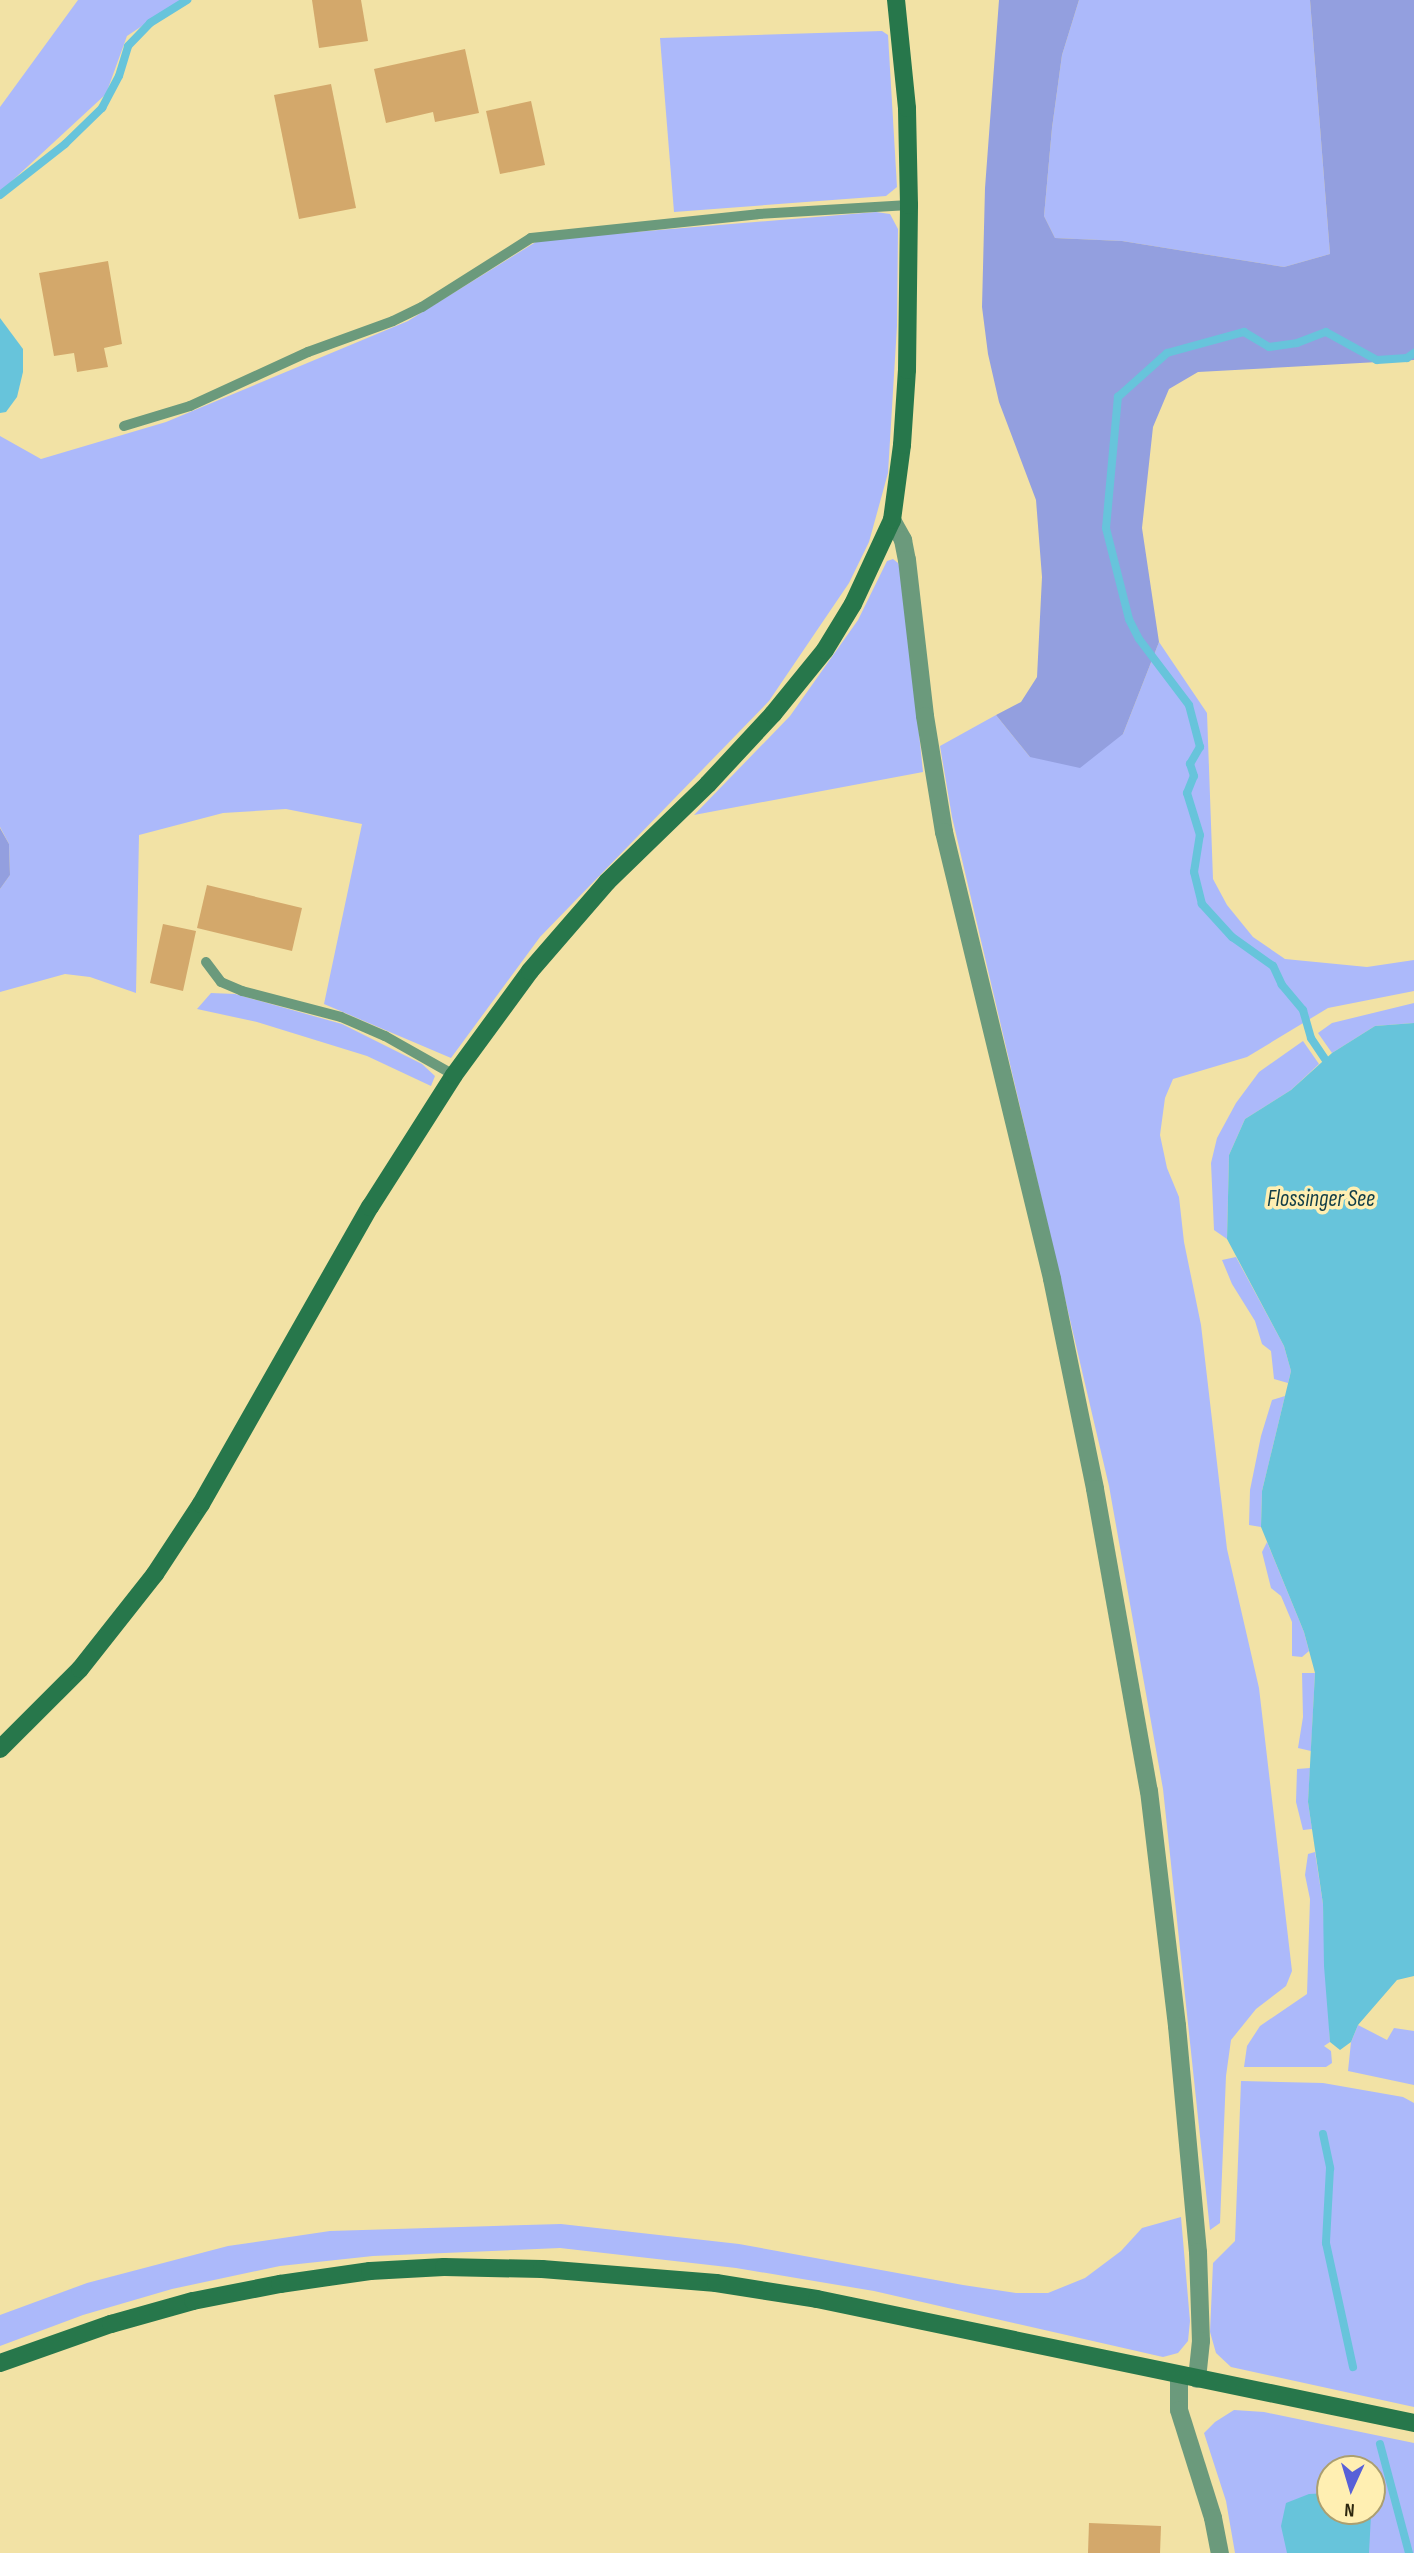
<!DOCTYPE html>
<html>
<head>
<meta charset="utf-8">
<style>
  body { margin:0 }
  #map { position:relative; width:1414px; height:2553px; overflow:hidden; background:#f2e2a5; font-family:"Sofia Sans Condensed",sans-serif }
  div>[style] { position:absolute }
  .green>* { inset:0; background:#acb9fa }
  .forest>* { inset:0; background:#939fdf }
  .water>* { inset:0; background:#67c4db }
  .stream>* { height:8px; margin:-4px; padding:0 4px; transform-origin:4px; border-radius:4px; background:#67c4db }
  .building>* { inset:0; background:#d3a86b }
  .service>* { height:10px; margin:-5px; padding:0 5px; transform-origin:5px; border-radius:5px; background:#6b9a7c }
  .minor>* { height:18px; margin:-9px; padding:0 9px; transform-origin:9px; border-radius:9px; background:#6b9a7c }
  .secondary>* { height:18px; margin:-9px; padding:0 9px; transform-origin:9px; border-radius:9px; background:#27774b }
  span { translate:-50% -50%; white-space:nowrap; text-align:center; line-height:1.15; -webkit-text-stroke:7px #ffefb2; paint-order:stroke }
  .water-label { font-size:23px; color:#113d47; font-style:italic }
  .north { position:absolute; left:1316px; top:2455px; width:70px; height:70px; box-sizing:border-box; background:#ffefb2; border:2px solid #ab9f70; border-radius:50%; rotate:184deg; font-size:19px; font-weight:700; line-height:28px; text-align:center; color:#2d270e }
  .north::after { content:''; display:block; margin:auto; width:24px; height:32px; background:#5861d8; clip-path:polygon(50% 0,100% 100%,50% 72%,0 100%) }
</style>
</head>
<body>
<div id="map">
  <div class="green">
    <div style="clip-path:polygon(78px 0,181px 0,127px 36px,106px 94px,0 192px,0 107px)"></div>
    <div style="clip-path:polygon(1079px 0,1310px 0,1330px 254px,1284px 267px,1122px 241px,1055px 238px,1044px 216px,1052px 128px,1062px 55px)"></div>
    <div style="clip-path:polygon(882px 31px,888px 35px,897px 187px,886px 196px,674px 212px,660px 38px)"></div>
    <div style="clip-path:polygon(876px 212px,890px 214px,898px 229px,897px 326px,888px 473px,869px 542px,849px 583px,769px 701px,540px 937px,451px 1058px,324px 1004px,362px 824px,286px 809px,223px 813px,139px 835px,136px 993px,90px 977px,65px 974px,0 992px,0 889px,10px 875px,9px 844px,0 827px,0 436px,41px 459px,166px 422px,408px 321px,539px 240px)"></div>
    <div style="clip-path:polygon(893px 559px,898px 563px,903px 578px,923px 772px,694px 815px,790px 716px,858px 620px,887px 561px)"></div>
    <div style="clip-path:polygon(1159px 642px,1207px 713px,1213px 879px,1227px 905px,1253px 937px,1285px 959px,1367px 967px,1414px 960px,1414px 991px,1328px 1008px,1247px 1057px,1173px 1079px,1165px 1098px,1160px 1135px,1167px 1168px,1179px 1197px,1184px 1242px,1201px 1325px,1227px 1549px,1259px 1688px,1292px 1971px,1286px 1986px,1256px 2009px,1231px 2040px,1226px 2076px,1220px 2223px,1210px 2230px,1163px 1789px,1109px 1486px,952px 817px,940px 746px,996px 715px,1030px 757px,1123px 734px)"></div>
    <div style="clip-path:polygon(211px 993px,235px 994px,342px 1024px,422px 1064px,435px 1076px,431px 1086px,367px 1056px,257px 1022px,197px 1009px)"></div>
    <div style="clip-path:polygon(1414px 1003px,1414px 1023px,1375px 1026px,1332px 1053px,1318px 1033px,1332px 1023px)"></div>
    <div style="clip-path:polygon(1303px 1041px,1319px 1064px,1291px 1090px,1245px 1119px,1229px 1155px,1227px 1239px,1214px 1230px,1211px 1163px,1217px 1138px,1236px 1103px,1259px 1072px)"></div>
    <div style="clip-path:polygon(1236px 1257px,1284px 1346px,1291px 1371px,1288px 1383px,1274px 1379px,1271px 1351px,1262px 1344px,1255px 1321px,1232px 1284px,1222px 1260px)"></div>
    <div style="clip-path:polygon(1285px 1396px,1262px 1491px,1261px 1527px,1249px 1525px,1250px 1490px,1261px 1436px,1272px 1400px)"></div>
    <div style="clip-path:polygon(1267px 1542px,1304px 1632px,1309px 1651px,1302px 1657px,1292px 1656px,1292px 1622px,1281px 1596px,1271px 1588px,1262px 1552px)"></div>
    <div style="clip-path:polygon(1302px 1673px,1315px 1673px,1311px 1751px,1298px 1748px,1303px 1717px)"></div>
    <div style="clip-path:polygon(1310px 1768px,1308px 1802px,1312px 1829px,1303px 1830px,1296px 1802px,1297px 1769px)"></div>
    <div style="clip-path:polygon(1315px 1852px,1323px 1904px,1330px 2042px,1324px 2046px,1331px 2051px,1332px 2063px,1326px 2067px,1244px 2067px,1247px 2046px,1260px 2026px,1307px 1994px,1310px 1899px,1305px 1875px,1308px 1854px)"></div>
    <div style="clip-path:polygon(1358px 2025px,1387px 2040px,1394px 2028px,1414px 2031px,1414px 2085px,1348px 2071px,1351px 2042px)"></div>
    <div style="clip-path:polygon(1241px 2081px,1323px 2083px,1403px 2097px,1414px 2103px,1414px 2407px,1231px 2367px,1216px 2353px,1210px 2332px,1213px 2263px,1235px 2241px)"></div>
    <div style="clip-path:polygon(1181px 2217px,1190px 2321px,1188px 2341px,1178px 2353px,1163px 2357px,874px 2291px,736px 2268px,560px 2248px,373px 2256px,280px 2266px,172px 2289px,83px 2315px,0 2346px,0 2315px,87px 2283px,228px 2246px,330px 2231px,561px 2224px,739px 2244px,963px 2285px,1016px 2293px,1048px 2293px,1085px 2278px,1121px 2251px,1142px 2228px)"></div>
    <div style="clip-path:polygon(evenodd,1234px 2410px,1264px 2412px,1414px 2443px,1414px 2553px,1235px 2553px,1226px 2501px,1204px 2433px,1215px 2422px,1234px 2410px,1330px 2469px,1372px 2469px,1372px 2511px,1330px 2511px,1330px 2469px)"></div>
  </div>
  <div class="forest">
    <div style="clip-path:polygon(999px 0,1079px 0,1062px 55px,1052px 128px,1044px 216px,1055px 238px,1122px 241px,1284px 267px,1330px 254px,1310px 0,1414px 0,1414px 360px,1198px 372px,1169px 389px,1153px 427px,1142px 528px,1159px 642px,1123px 734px,1080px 768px,1030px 757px,996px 715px,1021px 702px,1037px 677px,1042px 577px,1036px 500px,999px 402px,988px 354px,982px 307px,985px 188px)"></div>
    <div style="clip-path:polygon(0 828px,9px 844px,10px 875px,0 889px)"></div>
  </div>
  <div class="water">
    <div style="clip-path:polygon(0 318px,23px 349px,23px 372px,17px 397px,6px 412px,0 413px)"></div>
    <div style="clip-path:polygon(1414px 1023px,1414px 1976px,1397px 1980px,1358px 2025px,1351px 2042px,1340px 2050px,1330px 2042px,1324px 1966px,1323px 1904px,1308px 1802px,1315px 1673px,1304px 1632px,1261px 1527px,1262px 1491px,1291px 1371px,1284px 1346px,1227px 1239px,1229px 1155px,1245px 1119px,1291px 1090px,1332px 1053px,1375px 1026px)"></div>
    <div style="clip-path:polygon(1330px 2493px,1330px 2511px,1367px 2511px,1371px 2515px,1369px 2553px,1287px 2553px,1281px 2526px,1286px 2503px,1309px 2494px)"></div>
  </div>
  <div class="stream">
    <div style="left:0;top:195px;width:83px;rotate:-38.1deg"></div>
    <div style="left:65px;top:144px;width:52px;rotate:-44.2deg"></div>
    <div style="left:102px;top:108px;width:36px;rotate:-62deg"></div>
    <div style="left:119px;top:76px;width:31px;rotate:-73deg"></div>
    <div style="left:128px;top:46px;width:32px;rotate:-46deg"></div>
    <div style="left:150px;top:23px;width:44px;rotate:-31.9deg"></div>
    <div style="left:1325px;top:1059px;width:25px;rotate:-124deg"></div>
    <div style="left:1311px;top:1038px;width:29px;rotate:-106deg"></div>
    <div style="left:1303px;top:1010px;width:33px;rotate:-130deg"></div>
    <div style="left:1282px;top:985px;width:21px;rotate:-115deg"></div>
    <div style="left:1273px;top:966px;width:50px;rotate:-144.7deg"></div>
    <div style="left:1232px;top:937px;width:45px;rotate:-132.3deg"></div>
    <div style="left:1202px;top:904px;width:33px;rotate:-104deg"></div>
    <div style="left:1194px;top:872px;width:37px;rotate:-81deg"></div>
    <div style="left:1200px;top:835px;width:44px;rotate:-107.2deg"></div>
    <div style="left:1187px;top:793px;width:18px;rotate:-68deg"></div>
    <div style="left:1194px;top:776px;width:13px;rotate:-108deg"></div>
    <div style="left:1190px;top:764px;width:20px;rotate:-60deg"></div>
    <div style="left:1200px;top:747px;width:43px;rotate:-104.7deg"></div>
    <div style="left:1189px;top:705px;width:83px;rotate:-127.1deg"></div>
    <div style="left:1139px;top:639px;width:22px;rotate:-117deg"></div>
    <div style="left:1129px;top:619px;width:94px;rotate:-104.2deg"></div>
    <div style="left:1106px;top:528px;width:132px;rotate:-84.8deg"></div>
    <div style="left:1118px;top:397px;width:66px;rotate:-41.9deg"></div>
    <div style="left:1167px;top:353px;width:80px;rotate:-15.3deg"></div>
    <div style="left:1244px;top:332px;width:29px;rotate:31deg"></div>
    <div style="left:1269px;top:347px;width:28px;rotate:-8deg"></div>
    <div style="left:1297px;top:343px;width:31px;rotate:-21deg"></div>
    <div style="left:1326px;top:332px;width:58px;rotate:28.8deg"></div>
    <div style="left:1377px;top:360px;width:30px;rotate:-4deg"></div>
    <div style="left:1407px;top:358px;width:9px;rotate:-36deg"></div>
    <div style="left:1323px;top:2134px;width:35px;rotate:78deg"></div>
    <div style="left:1330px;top:2168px;width:75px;rotate:93.1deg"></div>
    <div style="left:1326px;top:2243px;width:127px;rotate:77.7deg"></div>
    <div style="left:1380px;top:2444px;width:113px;rotate:75.1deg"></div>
  </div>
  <div class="building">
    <div style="clip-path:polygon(312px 0,361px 0,368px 41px,319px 48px)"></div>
    <div style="clip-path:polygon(465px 49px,479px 113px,435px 122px,433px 112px,386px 123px,374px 69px)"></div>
    <div style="clip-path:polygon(331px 84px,356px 208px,299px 219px,274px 95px)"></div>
    <div style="clip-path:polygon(531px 101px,545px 165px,500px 174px,486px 111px)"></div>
    <div style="clip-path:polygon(108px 261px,122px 344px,104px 348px,108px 367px,77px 372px,74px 353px,54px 356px,39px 273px)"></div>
    <div style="clip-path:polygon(207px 885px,302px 908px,292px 951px,197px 928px)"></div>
    <div style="clip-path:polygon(163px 924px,196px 931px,183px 991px,150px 983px)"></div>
    <div style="clip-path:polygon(1089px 2523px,1161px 2526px,1160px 2553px,1088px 2553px)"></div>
  </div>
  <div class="service">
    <div style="left:124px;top:426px;width:69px;rotate:-16.9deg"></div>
    <div style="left:190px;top:406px;width:130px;rotate:-24.6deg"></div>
    <div style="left:308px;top:352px;width:90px;rotate:-20deg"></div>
    <div style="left:393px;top:321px;width:32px;rotate:-26deg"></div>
    <div style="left:422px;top:307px;width:129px;rotate:-32.3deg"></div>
    <div style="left:531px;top:238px;width:228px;rotate:-6deg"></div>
    <div style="left:758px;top:214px;width:151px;rotate:-3.4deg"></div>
    <div style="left:206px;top:962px;width:25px;rotate:53deg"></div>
    <div style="left:221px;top:982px;width:23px;rotate:23deg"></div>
    <div style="left:242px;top:991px;width:102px;rotate:14.7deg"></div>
    <div style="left:341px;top:1017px;width:48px;rotate:23.4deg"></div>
    <div style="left:385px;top:1036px;width:79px;rotate:29.5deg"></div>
  </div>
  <div class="minor">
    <div style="left:892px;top:520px;width:23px;rotate:61deg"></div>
    <div style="left:903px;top:540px;width:20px;rotate:79deg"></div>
    <div style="left:907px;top:560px;width:157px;rotate:83.4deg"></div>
    <div style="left:925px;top:716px;width:118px;rotate:80.7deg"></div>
    <div style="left:944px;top:832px;width:460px;rotate:76.4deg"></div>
    <div style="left:1052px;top:1279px;width:214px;rotate:78.4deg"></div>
    <div style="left:1095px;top:1489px;width:307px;rotate:79.9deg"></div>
    <div style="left:1149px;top:1791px;width:237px;rotate:83.2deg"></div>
    <div style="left:1177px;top:2026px;width:227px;rotate:84.7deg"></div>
    <div style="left:1198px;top:2252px;width:89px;rotate:88.1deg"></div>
    <div style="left:1201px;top:2341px;width:38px;rotate:96deg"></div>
    <div style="left:1179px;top:2375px;width:35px;rotate:90deg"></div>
    <div style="left:1179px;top:2410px;width:113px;rotate:72.5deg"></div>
    <div style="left:1213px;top:2518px;width:36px;rotate:79deg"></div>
  </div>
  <div class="secondary">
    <div style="left:0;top:1749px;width:113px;rotate:-45deg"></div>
    <div style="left:80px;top:1669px;width:121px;rotate:-51.7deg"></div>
    <div style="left:155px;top:1574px;width:84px;rotate:-56.7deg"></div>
    <div style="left:201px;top:1504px;width:342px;rotate:-60.4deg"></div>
    <div style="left:370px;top:1207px;width:156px;rotate:-57.5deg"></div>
    <div style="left:454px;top:1075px;width:129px;rotate:-53.8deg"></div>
    <div style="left:530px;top:971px;width:118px;rotate:-49.1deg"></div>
    <div style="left:607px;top:882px;width:141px;rotate:-44.1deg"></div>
    <div style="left:708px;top:784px;width:96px;rotate:-47.1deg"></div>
    <div style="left:773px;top:714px;width:82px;rotate:-50.9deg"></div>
    <div style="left:825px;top:650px;width:54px;rotate:-58.7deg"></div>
    <div style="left:853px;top:604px;width:93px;rotate:-65.1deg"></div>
    <div style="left:892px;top:520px;width:76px;rotate:-82.4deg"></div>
    <div style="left:902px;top:445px;width:75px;rotate:-86.2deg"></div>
    <div style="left:907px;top:370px;width:165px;rotate:-89.3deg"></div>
    <div style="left:909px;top:205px;width:97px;rotate:-91.2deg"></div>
    <div style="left:907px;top:108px;width:109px;rotate:-95.8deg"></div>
    <div style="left:0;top:2363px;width:118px;rotate:-19.4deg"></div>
    <div style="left:111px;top:2324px;width:85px;rotate:-15.7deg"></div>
    <div style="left:193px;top:2301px;width:89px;rotate:-11.1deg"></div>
    <div style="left:280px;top:2284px;width:91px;rotate:-8.2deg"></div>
    <div style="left:370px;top:2271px;width:74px;rotate:-3.1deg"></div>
    <div style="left:444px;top:2267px;width:98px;rotate:1.2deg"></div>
    <div style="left:542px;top:2269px;width:175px;rotate:4.6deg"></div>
    <div style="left:716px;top:2283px;width:102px;rotate:9deg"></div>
    <div style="left:817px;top:2299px;width:610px;rotate:11.73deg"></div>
  </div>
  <div class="water-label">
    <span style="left:1321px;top:1199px">Flossinger See</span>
  </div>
  <div class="north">N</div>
</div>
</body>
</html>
